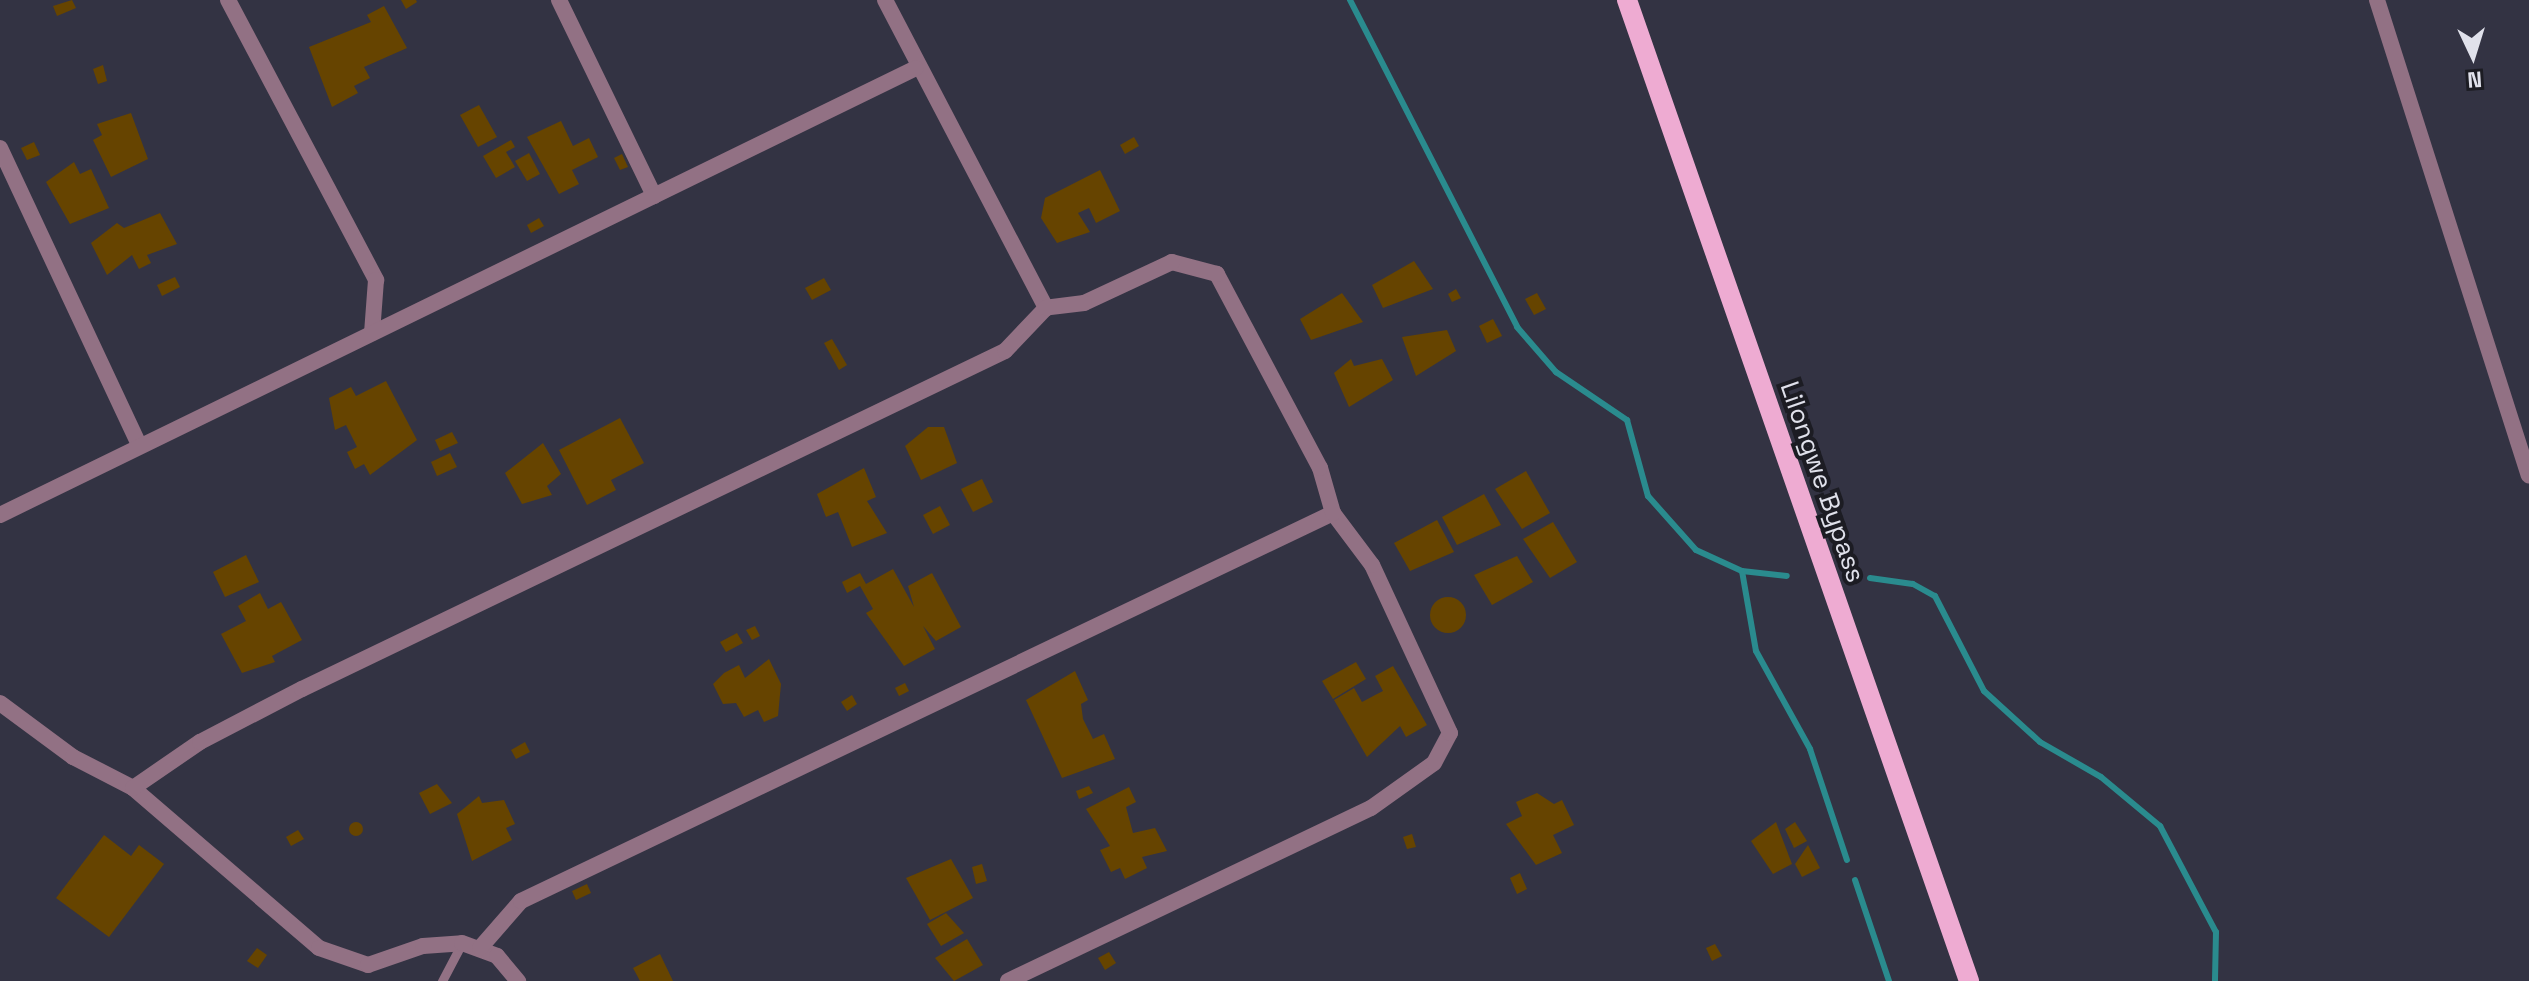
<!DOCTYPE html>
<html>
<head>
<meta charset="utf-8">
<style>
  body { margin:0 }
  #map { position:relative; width:2529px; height:981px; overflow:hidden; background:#333343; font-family:"Space Grotesk",sans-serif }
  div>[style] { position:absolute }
  .stream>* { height:6px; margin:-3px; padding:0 3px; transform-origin:3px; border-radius:3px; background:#2a8b8e }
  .building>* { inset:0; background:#640 }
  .round { border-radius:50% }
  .lane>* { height:9px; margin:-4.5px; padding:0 4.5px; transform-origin:4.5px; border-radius:4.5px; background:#927184 }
  .street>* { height:16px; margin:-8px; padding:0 8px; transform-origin:8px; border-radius:8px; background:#927184 }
  .primary>* { height:20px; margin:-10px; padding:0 10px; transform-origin:10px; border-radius:10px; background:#eeabd2 }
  span { translate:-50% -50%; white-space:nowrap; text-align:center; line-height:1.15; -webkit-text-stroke:8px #1c1c23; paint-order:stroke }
  .street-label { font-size:26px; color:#e0e1eb }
  .north { position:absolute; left:2433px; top:16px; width:80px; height:80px; -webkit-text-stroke:6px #1c1c23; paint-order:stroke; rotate:176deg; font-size:22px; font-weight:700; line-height:32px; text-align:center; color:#e0e1eb }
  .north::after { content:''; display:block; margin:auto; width:28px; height:36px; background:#e0e1eb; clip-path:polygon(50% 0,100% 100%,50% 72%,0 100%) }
</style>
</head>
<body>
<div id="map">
  <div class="stream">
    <div style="left:1350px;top:0;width:367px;rotate:62.9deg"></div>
    <div style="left:1517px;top:327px;width:60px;rotate:49.1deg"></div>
    <div style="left:1556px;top:372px;width:86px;rotate:34.1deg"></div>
    <div style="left:1627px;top:420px;width:79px;rotate:74.6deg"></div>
    <div style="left:1648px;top:496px;width:72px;rotate:48.4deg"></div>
    <div style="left:1696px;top:550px;width:51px;rotate:24.5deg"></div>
    <div style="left:1742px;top:571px;width:45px;rotate:6.3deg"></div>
    <div style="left:1742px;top:571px;width:81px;rotate:80.1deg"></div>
    <div style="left:1756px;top:651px;width:112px;rotate:61.1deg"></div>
    <div style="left:1810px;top:749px;width:117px;rotate:71.6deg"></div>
    <div style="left:1870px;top:578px;width:43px;rotate:7.9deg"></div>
    <div style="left:1913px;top:584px;width:25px;rotate:29deg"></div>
    <div style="left:1935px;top:596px;width:107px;rotate:62.7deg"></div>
    <div style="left:1984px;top:691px;width:76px;rotate:42.3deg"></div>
    <div style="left:2040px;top:742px;width:70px;rotate:29.8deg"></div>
    <div style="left:2101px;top:777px;width:77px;rotate:39.7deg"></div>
    <div style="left:2160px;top:826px;width:120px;rotate:62.2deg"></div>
    <div style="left:2216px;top:932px;width:49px;rotate:91.2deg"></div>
    <div style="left:1855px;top:880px;width:107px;rotate:71.4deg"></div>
  </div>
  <div class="building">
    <div style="clip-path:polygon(72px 0,76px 8px,57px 16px,53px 6px)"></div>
    <div style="clip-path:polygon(401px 0,416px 0,417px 2px,406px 9px)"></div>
    <div style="clip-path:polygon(384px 6px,407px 48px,364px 67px,370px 78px,354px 86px,358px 93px,332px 107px,309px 47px,371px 22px,367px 15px)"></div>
    <div style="clip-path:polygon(103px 65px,107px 81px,98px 84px,93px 69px)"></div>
    <div style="clip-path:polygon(479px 105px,497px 137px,478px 147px,460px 115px)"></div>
    <div style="clip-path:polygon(131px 113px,148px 159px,111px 177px,93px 140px,102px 135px,97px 124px)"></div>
    <div style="clip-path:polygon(561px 121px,573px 146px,589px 138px,598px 157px,572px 170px,579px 184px,559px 194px,527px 137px)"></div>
    <div style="clip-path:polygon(1134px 137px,1139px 146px,1125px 154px,1120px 145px)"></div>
    <div style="clip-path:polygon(511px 140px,515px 147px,506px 152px,515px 167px,496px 178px,483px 156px)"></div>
    <div style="clip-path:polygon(34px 142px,40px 155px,27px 160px,21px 148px)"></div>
    <div style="clip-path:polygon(529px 153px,540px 174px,527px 181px,515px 161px)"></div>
    <div style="clip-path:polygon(622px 154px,628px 167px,620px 170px,614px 158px)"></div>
    <div style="clip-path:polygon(74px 162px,80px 174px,91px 169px,109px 208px,70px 224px,46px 182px)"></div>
    <div style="clip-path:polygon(1100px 170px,1120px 211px,1096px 223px,1089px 208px,1078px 213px,1090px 232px,1057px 243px,1041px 218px,1045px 198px)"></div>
    <div style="clip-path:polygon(160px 213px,177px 244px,147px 255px,151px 263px,139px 269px,132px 255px,107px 275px,91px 243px,117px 223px,124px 228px)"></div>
    <div style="clip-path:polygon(539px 218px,544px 226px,531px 233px,527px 225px)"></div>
    <div style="clip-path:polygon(1414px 261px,1433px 289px,1383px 308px,1372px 285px)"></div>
    <div style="clip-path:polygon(175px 277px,180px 287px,162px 296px,157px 285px)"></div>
    <div style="clip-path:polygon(824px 278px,831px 290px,812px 300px,805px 288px)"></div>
    <div style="clip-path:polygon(1456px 289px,1461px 298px,1452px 302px,1448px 294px)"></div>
    <div style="clip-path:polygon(1342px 293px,1363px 322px,1311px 340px,1300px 319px)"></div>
    <div style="clip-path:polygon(1537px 293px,1546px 309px,1534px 315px,1525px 299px)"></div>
    <div style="clip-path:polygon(1493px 319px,1502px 336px,1487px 343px,1479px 326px)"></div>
    <div style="clip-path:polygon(1447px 330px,1456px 351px,1416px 376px,1402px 337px)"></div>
    <div style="clip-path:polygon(832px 339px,847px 365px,839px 370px,824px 343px)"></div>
    <div style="clip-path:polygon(1351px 359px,1354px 366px,1382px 359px,1393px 380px,1349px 407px,1334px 373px)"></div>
    <div style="clip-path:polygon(386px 381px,417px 440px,370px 475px,364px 464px,355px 469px,347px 452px,357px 447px,346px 425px,335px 430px,329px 398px,351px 387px,356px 396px)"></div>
    <div style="clip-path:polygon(620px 418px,644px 463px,611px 480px,616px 490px,587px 505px,559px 450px)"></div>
    <div style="clip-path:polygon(928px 427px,944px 427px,957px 463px,921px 480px,905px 446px)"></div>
    <div style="clip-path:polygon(452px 432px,458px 443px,440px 451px,435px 440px)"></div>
    <div style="clip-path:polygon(543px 443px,561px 474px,547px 486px,552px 495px,522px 504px,505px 473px)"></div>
    <div style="clip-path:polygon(450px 453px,457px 467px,437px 476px,431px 462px)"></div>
    <div style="clip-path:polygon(864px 468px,876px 497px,867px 501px,887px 533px,852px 547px,838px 512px,826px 517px,817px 494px)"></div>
    <div style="clip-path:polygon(1526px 471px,1550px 513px,1522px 529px,1495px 489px)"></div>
    <div style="clip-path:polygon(982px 479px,993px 502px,973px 512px,961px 489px)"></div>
    <div style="clip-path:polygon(1484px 494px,1501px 525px,1457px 545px,1442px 517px)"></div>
    <div style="clip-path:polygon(940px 506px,950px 525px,933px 534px,923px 515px)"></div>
    <div style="clip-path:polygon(1437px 520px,1454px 552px,1410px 571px,1394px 543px)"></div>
    <div style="clip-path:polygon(1553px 522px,1577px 562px,1550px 578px,1523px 539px)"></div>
    <div style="clip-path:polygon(246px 555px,259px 582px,225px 597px,213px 572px)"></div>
    <div style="clip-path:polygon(1517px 556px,1533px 582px,1492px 605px,1474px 575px)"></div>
    <div style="clip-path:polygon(893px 569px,914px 607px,908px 586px,932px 573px,961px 627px,936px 641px,923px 626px,935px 649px,904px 666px,866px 613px,873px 609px,860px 586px,847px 593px,842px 582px,860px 573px,866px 584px)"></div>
    <div style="clip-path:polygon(260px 593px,268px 609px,281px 602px,302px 640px,272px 656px,275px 662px,242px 673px,221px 634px,246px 621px,238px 606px)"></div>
    <div class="round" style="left:1430px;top:597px;width:36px;height:36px"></div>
    <div style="clip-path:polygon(755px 626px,760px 636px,752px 640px,746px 630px)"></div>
    <div style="clip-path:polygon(737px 633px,743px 643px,726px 652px,720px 642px)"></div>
    <div style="clip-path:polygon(769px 659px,781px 684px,778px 716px,764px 722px,758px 710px,744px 717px,736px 703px,723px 704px,713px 684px,724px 673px,739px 665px,745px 678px)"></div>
    <div style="clip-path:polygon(1356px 662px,1366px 679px,1333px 699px,1322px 681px)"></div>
    <div style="clip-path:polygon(1393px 666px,1427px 725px,1406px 737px,1400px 726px,1367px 757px,1334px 700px,1354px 688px,1362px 702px,1377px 694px,1383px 691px,1375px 676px)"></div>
    <div style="clip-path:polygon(1075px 671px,1088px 700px,1081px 704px,1083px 719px,1093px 739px,1104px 734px,1115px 759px,1062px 778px,1026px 700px)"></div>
    <div style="clip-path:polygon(905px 683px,909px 691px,899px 696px,895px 688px)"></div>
    <div style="clip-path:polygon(852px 695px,857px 704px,847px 711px,841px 702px)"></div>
    <div style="clip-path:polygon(525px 742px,530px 752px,516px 759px,511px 750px)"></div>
    <div style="clip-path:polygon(437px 784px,452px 803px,430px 814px,419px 793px)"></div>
    <div style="clip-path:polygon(1089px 786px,1093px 793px,1079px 799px,1076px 791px)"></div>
    <div style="clip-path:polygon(1129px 787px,1136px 802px,1126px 807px,1133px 833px,1155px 828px,1167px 851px,1142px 857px,1147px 868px,1125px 879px,1120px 868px,1111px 872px,1100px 850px,1110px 846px,1086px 809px)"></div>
    <div style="clip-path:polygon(1537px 793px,1554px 804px,1562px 800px,1574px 825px,1553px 835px,1562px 853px,1536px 865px,1506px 824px,1522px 816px,1516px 802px)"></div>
    <div style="clip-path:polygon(479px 796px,482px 803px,504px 800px,515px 824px,506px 828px,512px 840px,472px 861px,457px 814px)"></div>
    <div class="round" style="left:349px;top:822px;width:14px;height:14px"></div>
    <div style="clip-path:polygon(1776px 822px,1792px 864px,1773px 874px,1751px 841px)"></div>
    <div style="clip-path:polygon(1795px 822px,1807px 841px,1794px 848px,1785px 829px)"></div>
    <div style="clip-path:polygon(298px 830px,304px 839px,291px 846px,286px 837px)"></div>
    <div style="clip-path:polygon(1412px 834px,1416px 847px,1407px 849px,1403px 837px)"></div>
    <div style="clip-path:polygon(104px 835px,131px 856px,139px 845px,164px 864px,109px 937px,56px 898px)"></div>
    <div style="clip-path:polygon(1808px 845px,1820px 868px,1802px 877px,1795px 864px)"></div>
    <div style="clip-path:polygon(951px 859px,973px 898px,930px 920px,906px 878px)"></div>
    <div style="clip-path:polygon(982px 864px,987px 881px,976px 884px,972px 867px)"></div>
    <div style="clip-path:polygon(1520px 873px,1527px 889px,1517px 894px,1510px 878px)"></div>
    <div style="clip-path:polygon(587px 884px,591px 893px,576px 900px,572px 891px)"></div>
    <div style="clip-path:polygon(946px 913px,964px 933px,941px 946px,927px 924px)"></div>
    <div style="clip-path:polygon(967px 939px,983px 965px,954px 981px,935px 958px)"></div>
    <div style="clip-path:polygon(1715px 944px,1722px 956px,1712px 961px,1706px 948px)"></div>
    <div style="clip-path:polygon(257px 948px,267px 955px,258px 968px,247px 961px)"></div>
    <div style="clip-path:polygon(1109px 952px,1116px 963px,1105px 970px,1098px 958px)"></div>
    <div style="clip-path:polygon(660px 954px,673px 981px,640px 981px,633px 968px)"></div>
  </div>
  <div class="lane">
    <div style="left:442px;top:981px;width:43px;rotate:-62.2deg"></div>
  </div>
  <div class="street">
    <div style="left:228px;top:0;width:317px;rotate:62.1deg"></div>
    <div style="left:376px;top:280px;width:53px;rotate:94.3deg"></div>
    <div style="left:559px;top:0;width:218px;rotate:64.1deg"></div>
    <div style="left:885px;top:0;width:348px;rotate:62.4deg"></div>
    <div style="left:2377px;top:0;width:499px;rotate:72.3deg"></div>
    <div style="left:0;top:148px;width:326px;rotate:64.9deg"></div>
    <div style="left:0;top:515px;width:1019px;rotate:-26.01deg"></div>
    <div style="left:0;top:703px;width:91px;rotate:36.5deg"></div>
    <div style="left:73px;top:757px;width:68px;rotate:27.3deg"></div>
    <div style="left:133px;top:788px;width:245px;rotate:40.7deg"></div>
    <div style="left:319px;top:948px;width:52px;rotate:19.1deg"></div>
    <div style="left:368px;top:965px;width:58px;rotate:-19.1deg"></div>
    <div style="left:423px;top:946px;width:39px;rotate:-4deg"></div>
    <div style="left:462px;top:943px;width:37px;rotate:20deg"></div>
    <div style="left:497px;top:956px;width:33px;rotate:50deg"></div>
    <div style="left:133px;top:788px;width:81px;rotate:-34.5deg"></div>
    <div style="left:200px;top:742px;width:115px;rotate:-27.5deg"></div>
    <div style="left:302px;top:689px;width:780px;rotate:-25.68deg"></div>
    <div style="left:1005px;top:351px;width:59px;rotate:-46.4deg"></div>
    <div style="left:480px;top:948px;width:62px;rotate:-48.9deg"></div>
    <div style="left:521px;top:901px;width:900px;rotate:-25.54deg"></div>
    <div style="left:1008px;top:981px;width:402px;rotate:-25.5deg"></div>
    <div style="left:1371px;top:808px;width:77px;rotate:-35.5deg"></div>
    <div style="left:1434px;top:763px;width:34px;rotate:-62deg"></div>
    <div style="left:1450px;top:733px;width:185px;rotate:-114.9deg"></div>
    <div style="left:1372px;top:565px;width:65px;rotate:-126.9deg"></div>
    <div style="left:1333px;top:513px;width:47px;rotate:-106.1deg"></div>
    <div style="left:1320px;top:468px;width:220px;rotate:-118deg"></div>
    <div style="left:1217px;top:274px;width:47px;rotate:-165.1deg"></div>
    <div style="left:1172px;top:262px;width:97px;rotate:155deg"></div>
    <div style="left:1084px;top:303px;width:38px;rotate:173deg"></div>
  </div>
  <div class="primary">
    <div style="left:1627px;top:0;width:1039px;rotate:70.78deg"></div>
  </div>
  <div class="street-label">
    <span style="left:1822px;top:482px;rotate:71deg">Lilongwe Bypass</span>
  </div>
  <div class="north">N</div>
</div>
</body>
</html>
